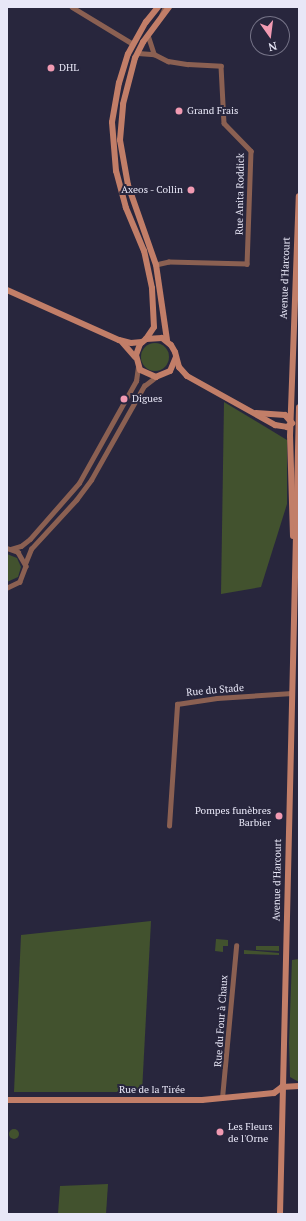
<!DOCTYPE html>
<html>
<head>
<meta charset="utf-8">
<style>
  body { margin:0 }
  #map { position:relative; width:306px; height:1221px; overflow:hidden; background:#28263d; font-family:"PT Serif",serif }
  div>[style] { position:absolute }
  .green>* { inset:0; background:#42522e }
  .round { border-radius:50% }
  .street>* { height:4.5px; margin:-2.25px; padding:0 2.25px; transform-origin:2.25px; border-radius:2.25px; background:#8b6052 }
  .secondary>* { height:6px; margin:-3px; padding:0 3px; transform-origin:3px; border-radius:3px; background:#c27e68 }
  .dots>* { width:11px; height:11px; translate:-50% -50%; box-sizing:border-box; border:2px solid #28263d; border-radius:50% }
  span { translate:-50% -50%; white-space:nowrap; text-align:center; line-height:1.15; -webkit-text-stroke:4px #28263d; paint-order:stroke }
  .poi-label { font-size:10px; color:#e8e7f7 }
  .left { translate:0 -50%; text-align:left }
  .right { translate:-100% -50%; text-align:right }
  .street-label { font-size:10px; color:#e8e7f7 }
  .frame { position:absolute; inset:0; border:8px solid #e8e7f7; pointer-events:none }
  .north { position:absolute; left:250px; top:16px; width:40px; height:40px; box-sizing:border-box; background:#28263d; border:1px solid #757387; border-radius:50%; rotate:166deg; font-size:11px; font-weight:700; line-height:16px; text-align:center; color:#e8e7f7 }
  .north::after { content:''; display:block; margin:auto; width:14px; height:18px; background:#f19ab2; clip-path:polygon(50% 0,100% 100%,50% 72%,0 100%) }
</style>
</head>
<body>
<div id="map">
  <div class="green">
    <div class="round" style="left:141px;top:343px;width:28px;height:28px"></div>
    <div style="clip-path:polygon(224px 402px,287px 440px,287px 504px,261px 587px,221px 594px)"></div>
    <div style="clip-path:polygon(7px 554px,17px 558px,21px 567px,18px 577px,7px 582px)"></div>
    <div style="clip-path:polygon(151px 921px,142px 1092px,14px 1092px,21px 935px)"></div>
    <div style="clip-path:polygon(216px 939px,228px 940px,228px 946px,223px 946px,223px 952px,215px 951px)"></div>
    <div style="clip-path:polygon(256px 946px,279px 946px,279px 951px,256px 950px)"></div>
    <div style="clip-path:polygon(244px 950px,279px 953px,279px 955px,244px 954px)"></div>
    <div style="clip-path:polygon(299px 959px,299px 1082px,290px 1077px,289px 1043px,292px 960px)"></div>
    <div class="round" style="left:9px;top:1129px;width:10px;height:10px"></div>
    <div style="clip-path:polygon(108px 1184px,106px 1214px,58px 1214px,60px 1186px)"></div>
  </div>
  <div class="street">
    <div style="left:72px;top:7px;width:71px;rotate:31.2deg"></div>
    <div style="left:161px;top:16px;width:10px;rotate:-66deg"></div>
    <div style="left:148px;top:35px;width:20px;rotate:72deg"></div>
    <div style="left:138px;top:53px;width:16px;rotate:4deg"></div>
    <div style="left:154px;top:54px;width:16px;rotate:27deg"></div>
    <div style="left:168px;top:61px;width:20px;rotate:9deg"></div>
    <div style="left:188px;top:64px;width:33px;rotate:3deg"></div>
    <div style="left:221px;top:66px;width:57px;rotate:87deg"></div>
    <div style="left:224px;top:123px;width:39px;rotate:46deg"></div>
    <div style="left:251px;top:151px;width:113px;rotate:92deg"></div>
    <div style="left:247px;top:264px;width:78px;rotate:-178.5deg"></div>
    <div style="left:169px;top:262px;width:13px;rotate:167deg"></div>
    <div style="left:7px;top:548px;width:12px;rotate:20deg"></div>
    <div style="left:18px;top:552px;width:16px;rotate:60deg"></div>
    <div style="left:26px;top:566px;width:17px;rotate:111deg"></div>
    <div style="left:20px;top:582px;width:14px;rotate:155deg"></div>
    <div style="left:11px;top:549px;width:10px;rotate:-17deg"></div>
    <div style="left:21px;top:546px;width:11px;rotate:-38deg"></div>
    <div style="left:30px;top:539px;width:74px;rotate:-48.8deg"></div>
    <div style="left:79px;top:483px;width:117px;rotate:-60.8deg"></div>
    <div style="left:136px;top:381px;width:14px;rotate:-82deg"></div>
    <div style="left:25px;top:564px;width:16px;rotate:-68deg"></div>
    <div style="left:31px;top:549px;width:67px;rotate:-47.4deg"></div>
    <div style="left:76px;top:500px;width:25px;rotate:-53deg"></div>
    <div style="left:91px;top:480px;width:108px;rotate:-60.6deg"></div>
    <div style="left:144px;top:386px;width:15px;rotate:-37deg"></div>
    <div style="left:169px;top:826px;width:122px;rotate:-86.2deg"></div>
    <div style="left:177px;top:704px;width:40px;rotate:-8.5deg"></div>
    <div style="left:217px;top:698px;width:75px;rotate:-3.8deg"></div>
    <div style="left:222px;top:1098px;width:153px;rotate:-84.7deg"></div>
  </div>
  <div class="secondary">
    <div style="left:7px;top:290px;width:123px;rotate:24.1deg"></div>
    <div style="left:119px;top:340px;width:12px;rotate:14deg"></div>
    <div style="left:131px;top:343px;width:11px;rotate:-5deg"></div>
    <div style="left:146px;top:339px;width:14px;rotate:-56deg"></div>
    <div style="left:154px;top:327px;width:39px;rotate:-93deg"></div>
    <div style="left:152px;top:288px;width:38px;rotate:-102deg"></div>
    <div style="left:144px;top:251px;width:47px;rotate:-112.7deg"></div>
    <div style="left:126px;top:208px;width:38px;rotate:-105deg"></div>
    <div style="left:116px;top:171px;width:49px;rotate:-94.7deg"></div>
    <div style="left:112px;top:122px;width:40px;rotate:-80deg"></div>
    <div style="left:119px;top:83px;width:30px;rotate:-73deg"></div>
    <div style="left:128px;top:54px;width:37px;rotate:-61deg"></div>
    <div style="left:146px;top:22px;width:19px;rotate:-51deg"></div>
    <div style="left:167px;top:340px;width:76px;rotate:-98.3deg"></div>
    <div style="left:156px;top:265px;width:85px;rotate:-109.3deg"></div>
    <div style="left:128px;top:185px;width:46px;rotate:-100.1deg"></div>
    <div style="left:120px;top:140px;width:36px;rotate:-85deg"></div>
    <div style="left:123px;top:104px;width:48px;rotate:-75.4deg"></div>
    <div style="left:135px;top:58px;width:18px;rotate:-63deg"></div>
    <div style="left:143px;top:42px;width:44px;rotate:-53.4deg"></div>
    <div style="left:122px;top:342px;width:20px;rotate:49deg"></div>
    <div style="left:176px;top:357px;width:15px;rotate:113deg"></div>
    <div style="left:170px;top:371px;width:15px;rotate:157deg"></div>
    <div style="left:156px;top:377px;width:17px;rotate:-156deg"></div>
    <div style="left:140px;top:370px;width:16px;rotate:-105deg"></div>
    <div style="left:136px;top:355px;width:12px;rotate:-70deg"></div>
    <div style="left:140px;top:344px;width:8px;rotate:-40deg"></div>
    <div style="left:146px;top:339px;width:16px;rotate:-4deg"></div>
    <div style="left:162px;top:338px;width:11px;rotate:38deg"></div>
    <div style="left:171px;top:345px;width:8px;rotate:60deg"></div>
    <div style="left:175px;top:352px;width:16px;rotate:75deg"></div>
    <div style="left:179px;top:367px;width:12px;rotate:48deg"></div>
    <div style="left:187px;top:376px;width:101px;rotate:29.1deg"></div>
    <div style="left:275px;top:425px;width:12px;rotate:9deg"></div>
    <div style="left:287px;top:427px;width:6px;rotate:-39deg"></div>
    <div style="left:256px;top:413px;width:29px;rotate:4deg"></div>
    <div style="left:285px;top:415px;width:11px;rotate:49deg"></div>
    <div style="left:293px;top:536px;width:100px;rotate:-91.7deg"></div>
    <div style="left:290px;top:436px;width:240px;rotate:-87.9deg"></div>
    <div style="left:282px;top:1087px;width:17px;rotate:-3deg"></div>
    <div style="left:7px;top:1100px;width:195px"></div>
    <div style="left:202px;top:1100px;width:72px;rotate:-5.6deg"></div>
    <div style="left:274px;top:1093px;width:10px;rotate:-37deg"></div>
    <div style="left:280px;top:1214px;width:807px;rotate:-88.65deg"></div>
  </div>
  <div class="dots">
    <div style="left:51px;top:68px;background:#f19ab2"></div>
    <div style="left:179px;top:111px;background:#f19ab2"></div>
    <div style="left:191px;top:190px;background:#f19ab2"></div>
    <div style="left:124px;top:399px;background:#f19ab2"></div>
    <div style="left:279px;top:816px;background:#f19ab2"></div>
    <div style="left:220px;top:1132px;background:#f19ab2"></div>
  </div>
  <div class="poi-label">
    <span class="left" style="left:59px;top:68px">DHL</span>
    <span class="left" style="left:187px;top:111px">Grand Frais</span>
    <span class="right" style="left:183px;top:190px">Axeos - Collin</span>
    <span class="left" style="left:132px;top:399px">Digues</span>
    <span class="right" style="left:271px;top:816px">Pompes funèbres<br>Barbier</span>
    <span class="left" style="left:228px;top:1132px">Les Fleurs<br>de l'Orne</span>
  </div>
  <div class="street-label">
    <span style="left:240px;top:194px;rotate:-89deg">Rue Anita Roddick</span>
    <span style="left:285px;top:278px;rotate:-88deg">Avenue d'Harcourt</span>
    <span style="left:215px;top:690px;rotate:-5deg">Rue du Stade</span>
    <span style="left:277px;top:880px;rotate:-89deg">Avenue d'Harcourt</span>
    <span style="left:221px;top:1021px;rotate:-86deg">Rue du Four à Chaux</span>
    <span style="left:152px;top:1090px">Rue de la Tirée</span>
  </div>
  <div class="frame"></div>
  <div class="north">N</div>
</div>
</body>
</html>
